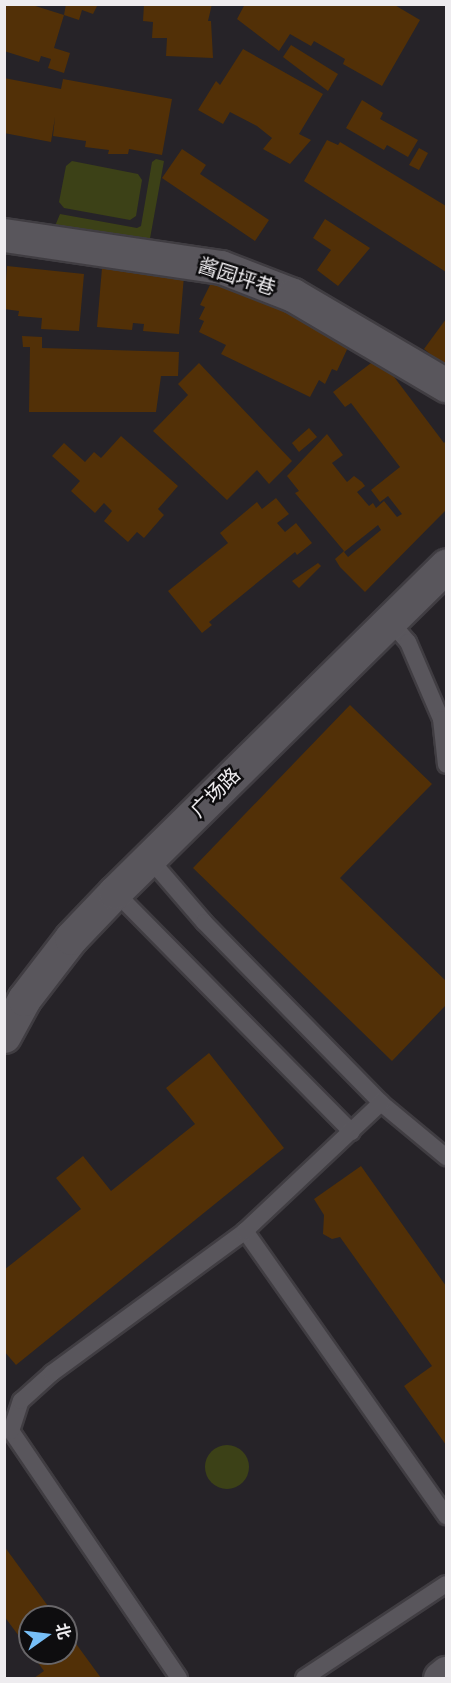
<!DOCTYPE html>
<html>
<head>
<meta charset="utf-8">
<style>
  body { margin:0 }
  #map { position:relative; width:451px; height:1683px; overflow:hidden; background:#262328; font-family:"Open Sans","Noto Sans SC",sans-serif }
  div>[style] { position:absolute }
  .green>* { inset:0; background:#3c4117 }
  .round { border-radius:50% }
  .building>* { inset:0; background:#523007 }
  .roads { filter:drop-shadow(2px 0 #403d42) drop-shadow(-2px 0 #403d42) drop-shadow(0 2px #403d42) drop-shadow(0 -2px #403d42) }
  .service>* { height:16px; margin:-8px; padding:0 8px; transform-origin:8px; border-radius:8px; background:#59565c }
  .minor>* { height:33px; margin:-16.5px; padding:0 16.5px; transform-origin:16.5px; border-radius:16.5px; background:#59565c }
  .secondary>* { height:33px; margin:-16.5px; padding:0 16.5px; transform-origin:16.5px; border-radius:16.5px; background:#59565c }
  span { translate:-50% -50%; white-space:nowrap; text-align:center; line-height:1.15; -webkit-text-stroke:5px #0e0d0f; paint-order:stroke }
  .street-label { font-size:20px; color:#eeecef }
  .frame { position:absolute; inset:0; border:6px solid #eeecef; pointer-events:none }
  .north { position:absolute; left:18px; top:1605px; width:60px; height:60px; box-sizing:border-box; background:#0e0d0f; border:2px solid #686669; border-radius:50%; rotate:76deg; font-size:16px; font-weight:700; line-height:24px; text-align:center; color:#eeecef }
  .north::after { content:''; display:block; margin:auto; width:21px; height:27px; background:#77bff7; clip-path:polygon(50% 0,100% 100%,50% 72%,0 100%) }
</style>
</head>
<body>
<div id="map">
  <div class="green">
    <div style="clip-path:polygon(156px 159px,164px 161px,149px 244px,55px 226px,60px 214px,137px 228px,141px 226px,152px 162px)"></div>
    <div style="clip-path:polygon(72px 161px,138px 174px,142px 180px,136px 216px,130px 220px,64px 208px,59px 202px,66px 166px)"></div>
    <div class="round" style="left:205px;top:1445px;width:44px;height:44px"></div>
  </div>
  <div class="building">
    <div style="clip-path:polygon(4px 4px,29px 4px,64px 15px,54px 48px,70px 53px,64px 73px,48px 68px,51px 59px,41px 56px,39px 62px,4px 51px)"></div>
    <div style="clip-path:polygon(66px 4px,98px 4px,93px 14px,82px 10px,79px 20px,64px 15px)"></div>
    <div style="clip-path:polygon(144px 4px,212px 4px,208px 21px,211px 21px,213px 58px,166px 56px,167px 38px,152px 38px,153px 22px,143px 21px)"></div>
    <div style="clip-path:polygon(245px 4px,393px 4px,420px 20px,382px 86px,343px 64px,345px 59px,314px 41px,311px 46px,290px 34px,279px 51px,237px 19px)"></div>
    <div style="clip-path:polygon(291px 45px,338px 74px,328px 91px,283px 57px)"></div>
    <div style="clip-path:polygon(243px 49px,323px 94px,299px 134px,311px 140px,290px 164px,263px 149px,272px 138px,257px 126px,230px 112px,223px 124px,198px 110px,216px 81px,220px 85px)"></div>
    <div style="clip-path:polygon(4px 78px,61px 89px,63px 79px,172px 99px,162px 155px,129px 149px,128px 154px,108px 154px,109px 150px,85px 147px,86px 141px,53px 136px,55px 117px,51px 142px,4px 133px)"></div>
    <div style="clip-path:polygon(362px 100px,383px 113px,380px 119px,418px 140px,408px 157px,387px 145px,384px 150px,346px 128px)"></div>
    <div style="clip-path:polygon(327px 140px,338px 145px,340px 142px,446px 206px,446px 272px,304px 181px)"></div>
    <div style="clip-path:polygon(419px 148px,428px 153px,419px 170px,409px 165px)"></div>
    <div style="clip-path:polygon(182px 149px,206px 165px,200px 174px,269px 220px,255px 241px,162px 178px)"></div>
    <div style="clip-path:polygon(325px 219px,370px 248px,338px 286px,317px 270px,331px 250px,313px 238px)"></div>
    <div style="clip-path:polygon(7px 266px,84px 274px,79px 331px,41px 329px,42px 318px,18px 316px,19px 311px,4px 309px)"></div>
    <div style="clip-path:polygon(102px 268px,184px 276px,179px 334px,143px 331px,144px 324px,133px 323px,132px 330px,97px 327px)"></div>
    <div style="clip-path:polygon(214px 277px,350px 343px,337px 371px,332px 369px,325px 384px,319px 380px,310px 397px,221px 354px,226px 345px,199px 332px,204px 321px,199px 319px,205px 307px,200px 305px)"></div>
    <div style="clip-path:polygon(446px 319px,446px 367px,424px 349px)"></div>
    <div style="clip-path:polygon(22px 336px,42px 337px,42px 348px,179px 352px,178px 376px,161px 376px,156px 412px,29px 412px,30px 347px,23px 347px)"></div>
    <div style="clip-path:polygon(evenodd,379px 357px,444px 443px,446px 441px,446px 510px,365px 592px,340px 567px,335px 559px,344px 551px,295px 493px,299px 491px,287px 476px,327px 434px,343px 455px,332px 463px,347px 482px,354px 476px,362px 482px,365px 486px,357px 492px,369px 506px,373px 503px,376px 508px,384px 501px,397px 517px,402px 514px,388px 496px,380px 502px,371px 490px,400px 467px,351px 403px,345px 407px,333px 392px,379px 357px,378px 525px,381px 530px,348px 557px,344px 552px,378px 525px)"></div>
    <div style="clip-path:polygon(199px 363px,292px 461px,269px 484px,257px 470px,227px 500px,153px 431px,188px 395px,178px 384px)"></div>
    <div style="clip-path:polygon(309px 428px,317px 437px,299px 452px,292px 443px)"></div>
    <div style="clip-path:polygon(121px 436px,178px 486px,158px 509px,164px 515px,144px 538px,137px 532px,128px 542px,104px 521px,112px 511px,104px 503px,95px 513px,71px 491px,80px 481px,52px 456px,64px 443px,85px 462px,94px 452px,101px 458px)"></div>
    <div style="clip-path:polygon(276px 498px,289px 514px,277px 523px,285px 532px,296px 523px,312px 543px,297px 555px,295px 552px,209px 622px,212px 625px,202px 633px,168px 591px,228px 543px,220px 533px,257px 502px,262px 509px)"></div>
    <div style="clip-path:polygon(318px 563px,321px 566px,299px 588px,292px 581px)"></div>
    <div style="clip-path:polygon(350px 705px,432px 784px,340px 878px,446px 981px,446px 1005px,392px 1061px,193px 868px)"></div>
    <div style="clip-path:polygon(209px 1053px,284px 1148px,16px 1365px,4px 1351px,4px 1270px,81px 1209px,56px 1178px,83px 1156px,111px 1191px,195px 1124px,166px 1088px)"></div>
    <div style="clip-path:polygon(361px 1166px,446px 1286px,446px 1445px,404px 1386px,432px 1366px,340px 1237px,332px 1239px,323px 1234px,324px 1215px,314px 1199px)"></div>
    <div style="clip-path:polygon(4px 1546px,56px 1617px,30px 1617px,30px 1651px,4px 1616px)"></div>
    <div style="clip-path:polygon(66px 1630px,101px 1678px,34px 1678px,44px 1671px,31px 1653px,66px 1653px)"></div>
  </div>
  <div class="roads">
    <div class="service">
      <div style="left:388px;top:619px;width:30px;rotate:49deg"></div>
      <div style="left:408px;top:642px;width:84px;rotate:66.8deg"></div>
      <div style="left:441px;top:719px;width:46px;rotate:83.8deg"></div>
      <div style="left:149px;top:858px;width:84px;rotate:49.3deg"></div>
      <div style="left:204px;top:922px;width:253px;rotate:45.6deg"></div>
      <div style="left:381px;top:1103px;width:85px;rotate:39.7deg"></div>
      <div style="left:115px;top:892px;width:337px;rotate:45.4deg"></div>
      <div style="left:245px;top:1231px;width:349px;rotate:54.8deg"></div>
      <div style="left:179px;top:1678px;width:299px;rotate:-124.2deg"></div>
      <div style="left:11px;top:1431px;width:32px;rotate:-72deg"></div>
      <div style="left:21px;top:1401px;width:42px;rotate:-42.1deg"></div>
      <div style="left:52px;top:1373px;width:240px;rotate:-36.3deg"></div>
      <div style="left:245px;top:1231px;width:187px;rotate:-43.3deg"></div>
      <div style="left:304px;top:1678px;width:170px;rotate:-33.5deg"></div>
    </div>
    <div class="minor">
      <div style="left:4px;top:235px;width:219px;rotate:8.4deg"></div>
      <div style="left:221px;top:267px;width:77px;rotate:21.3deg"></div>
      <div style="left:293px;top:295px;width:178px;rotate:30.5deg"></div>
      <div style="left:440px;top:1678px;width:8px;rotate:-40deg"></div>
    </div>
    <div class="secondary">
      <div style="left:4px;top:1036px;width:42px;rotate:-61.6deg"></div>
      <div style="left:24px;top:999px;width:77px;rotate:-52.4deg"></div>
      <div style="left:71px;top:938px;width:64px;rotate:-46.3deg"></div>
      <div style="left:115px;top:892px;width:465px;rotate:-44.6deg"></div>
    </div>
  </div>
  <div class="street-label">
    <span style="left:237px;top:276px;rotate:18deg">酱园坪巷</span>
    <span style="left:215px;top:792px;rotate:-45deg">广场路</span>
  </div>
  <div class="frame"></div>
  <div class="north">北</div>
</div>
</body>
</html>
